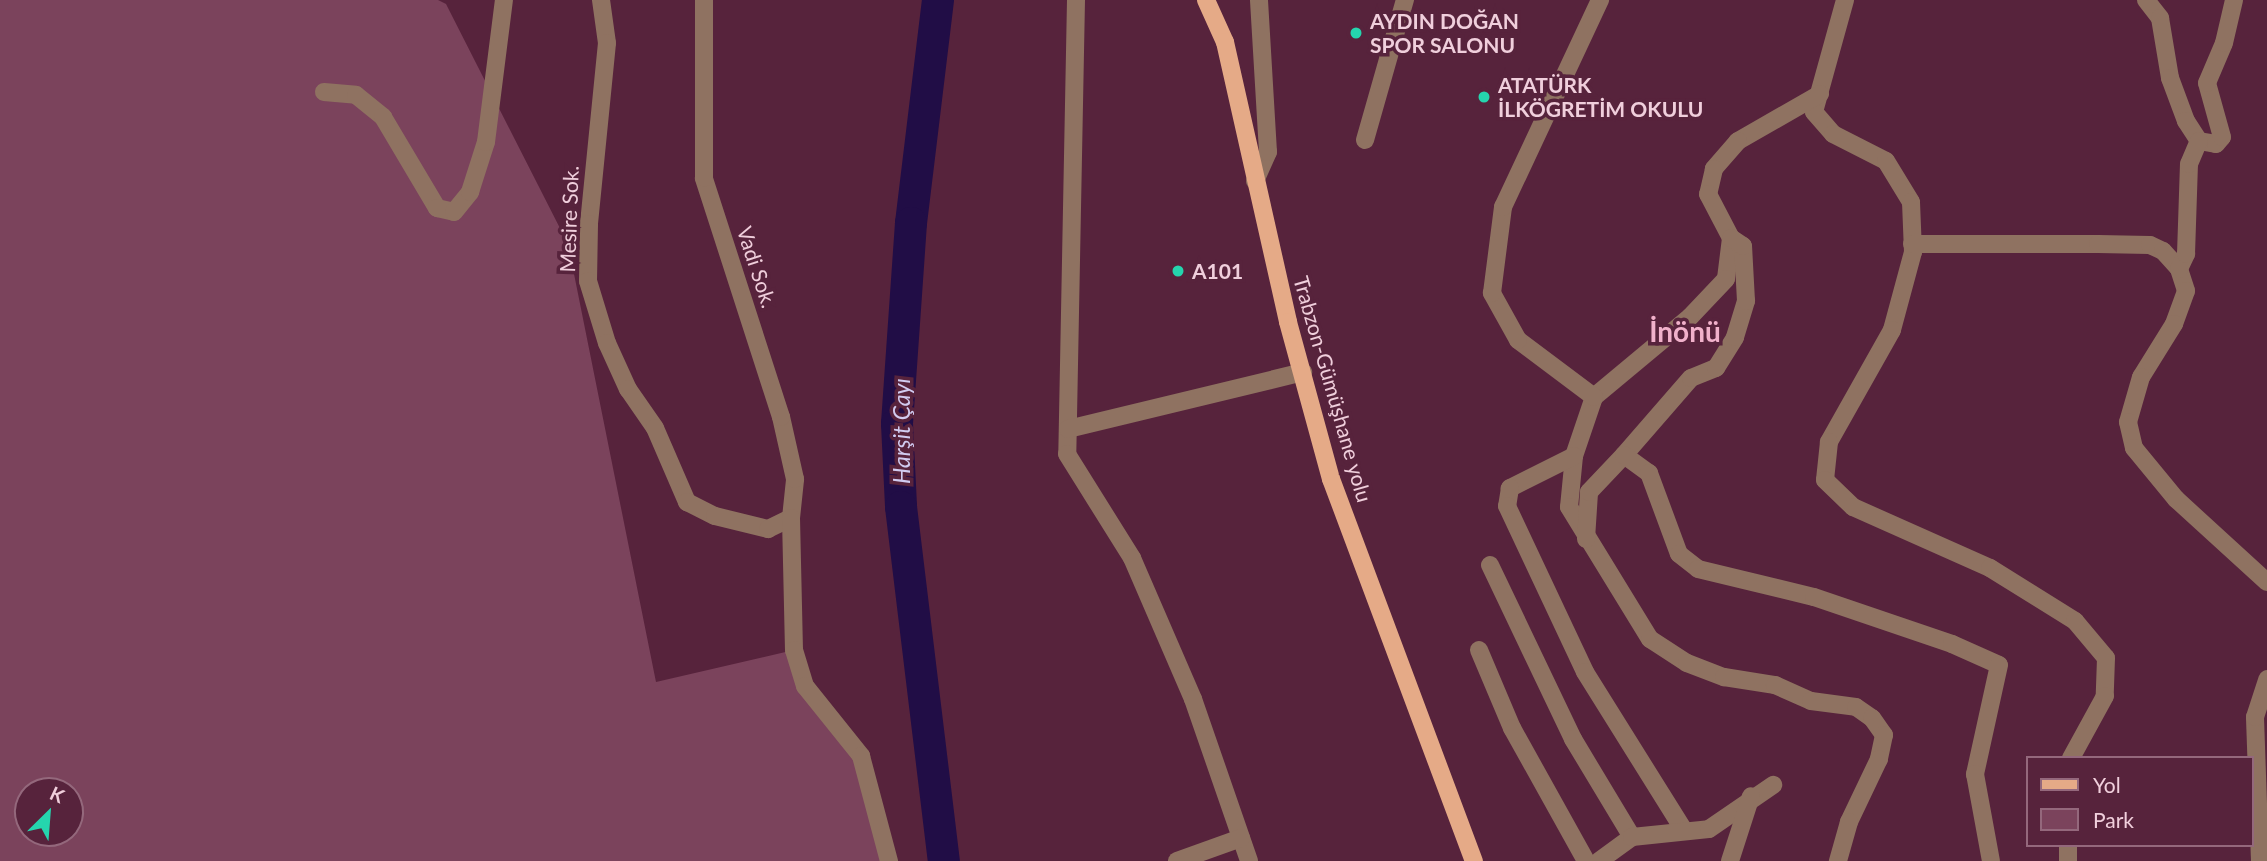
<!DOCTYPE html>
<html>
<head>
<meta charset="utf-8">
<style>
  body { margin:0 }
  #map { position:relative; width:2267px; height:861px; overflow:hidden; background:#57233c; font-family:Lato,sans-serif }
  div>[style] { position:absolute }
  .green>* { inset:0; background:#7b435c }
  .river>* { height:32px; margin:-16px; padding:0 16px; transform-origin:16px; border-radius:16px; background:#210d46 }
  .minor>* { height:18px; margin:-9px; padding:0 9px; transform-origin:9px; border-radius:9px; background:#8f7261 }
  .major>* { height:18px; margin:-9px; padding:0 9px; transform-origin:9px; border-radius:9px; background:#e5aa87 }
  .dots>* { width:19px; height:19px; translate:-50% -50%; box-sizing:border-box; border:4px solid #57233c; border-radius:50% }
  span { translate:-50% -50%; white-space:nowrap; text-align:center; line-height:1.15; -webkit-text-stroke:7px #57233c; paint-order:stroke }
  .poi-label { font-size:21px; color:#f0cfdc; font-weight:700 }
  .left { translate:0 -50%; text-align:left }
  .street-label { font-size:21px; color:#f0cfdc }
  .water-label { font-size:23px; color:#d1cbf0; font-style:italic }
  .district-label { font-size:28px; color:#f1b1cb; font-weight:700 }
  .legend { position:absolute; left:2026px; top:756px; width:228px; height:91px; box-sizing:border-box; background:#57233c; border:2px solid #94687c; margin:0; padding:9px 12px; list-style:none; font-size:21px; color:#f0cfdc }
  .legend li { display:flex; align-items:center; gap:14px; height:35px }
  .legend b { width:35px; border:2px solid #94687c }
  .north { position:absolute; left:14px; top:777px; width:70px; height:70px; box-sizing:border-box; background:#57233c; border:2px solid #94687c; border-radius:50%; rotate:25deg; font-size:19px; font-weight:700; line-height:28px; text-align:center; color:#f0cfdc }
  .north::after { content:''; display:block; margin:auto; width:24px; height:32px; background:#25d5ae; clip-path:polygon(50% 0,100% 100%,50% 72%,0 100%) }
</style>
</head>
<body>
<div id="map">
  <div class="green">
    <div style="clip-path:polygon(evenodd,0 0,438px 0,446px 4px,568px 244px,656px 682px,794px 650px,805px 686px,861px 756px,889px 861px,0 861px,0 0,28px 791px,70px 791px,70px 833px,28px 833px,28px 791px)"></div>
  </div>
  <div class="river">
    <div style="left:938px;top:0;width:225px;rotate:96.9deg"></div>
    <div style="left:911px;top:223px;width:201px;rotate:94deg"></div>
    <div style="left:897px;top:424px;width:83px;rotate:87.2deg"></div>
    <div style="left:901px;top:507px;width:357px;rotate:83.1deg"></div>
  </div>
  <div class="minor">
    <div style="left:601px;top:0;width:43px;rotate:82.1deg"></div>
    <div style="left:607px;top:43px;width:182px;rotate:95.7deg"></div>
    <div style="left:589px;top:224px;width:57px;rotate:91deg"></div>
    <div style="left:588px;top:281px;width:65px;rotate:73deg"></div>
    <div style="left:607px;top:343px;width:51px;rotate:65.5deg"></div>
    <div style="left:628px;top:389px;width:47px;rotate:55.3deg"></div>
    <div style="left:655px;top:428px;width:81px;rotate:66.6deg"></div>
    <div style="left:687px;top:502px;width:31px;rotate:27deg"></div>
    <div style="left:715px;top:516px;width:55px;rotate:13.8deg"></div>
    <div style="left:768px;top:529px;width:25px;rotate:-26deg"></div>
    <div style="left:791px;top:518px;width:39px;rotate:-84deg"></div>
    <div style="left:795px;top:479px;width:64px;rotate:-102.7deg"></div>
    <div style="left:781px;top:417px;width:251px;rotate:-107.9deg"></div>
    <div style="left:704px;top:178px;width:178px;rotate:-90deg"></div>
    <div style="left:1076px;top:0;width:454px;rotate:91.1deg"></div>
    <div style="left:1067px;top:454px;width:123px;rotate:58deg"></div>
    <div style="left:1132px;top:558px;width:154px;rotate:66.6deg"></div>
    <div style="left:1193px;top:699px;width:171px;rotate:70.9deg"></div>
    <div style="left:1845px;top:0;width:116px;rotate:105.5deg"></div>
    <div style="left:1814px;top:112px;width:29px;rotate:49deg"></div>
    <div style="left:1833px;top:134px;width:59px;rotate:27deg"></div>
    <div style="left:1886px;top:161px;width:48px;rotate:58.6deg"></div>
    <div style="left:1911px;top:202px;width:50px;rotate:87.7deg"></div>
    <div style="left:1913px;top:252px;width:81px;rotate:105.1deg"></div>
    <div style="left:1892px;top:330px;width:129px;rotate:119.4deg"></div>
    <div style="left:1829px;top:442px;width:38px;rotate:96deg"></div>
    <div style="left:1825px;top:480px;width:39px;rotate:44deg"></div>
    <div style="left:1853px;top:507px;width:150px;rotate:24deg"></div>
    <div style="left:1990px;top:568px;width:100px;rotate:31.9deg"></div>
    <div style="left:2075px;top:621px;width:48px;rotate:50deg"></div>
    <div style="left:2106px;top:658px;width:38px;rotate:92deg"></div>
    <div style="left:2105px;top:696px;width:71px;rotate:118.7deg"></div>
    <div style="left:2146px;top:0;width:23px;rotate:52deg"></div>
    <div style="left:2160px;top:18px;width:61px;rotate:80.5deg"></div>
    <div style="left:2170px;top:78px;width:46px;rotate:69.6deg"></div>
    <div style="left:2186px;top:121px;width:24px;rotate:57deg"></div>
    <div style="left:2199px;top:141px;width:17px;rotate:10deg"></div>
    <div style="left:2216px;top:144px;width:9px;rotate:-49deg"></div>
    <div style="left:2222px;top:137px;width:56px;rotate:-105.5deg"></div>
    <div style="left:2207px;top:83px;width:43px;rotate:-67deg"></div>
    <div style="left:2224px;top:43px;width:44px;rotate:-76.9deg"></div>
    <div style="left:324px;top:92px;width:32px;rotate:5deg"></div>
    <div style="left:356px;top:95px;width:35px;rotate:39deg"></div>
    <div style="left:383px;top:117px;width:106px;rotate:59.3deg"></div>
    <div style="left:437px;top:208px;width:17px;rotate:13deg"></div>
    <div style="left:454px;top:212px;width:26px;rotate:-51deg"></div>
    <div style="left:470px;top:192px;width:52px;rotate:-72.3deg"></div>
    <div style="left:486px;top:142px;width:143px;rotate:-82.8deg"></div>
    <div style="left:1820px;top:94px;width:95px;rotate:150.2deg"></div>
    <div style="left:1738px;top:141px;width:37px;rotate:131deg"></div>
    <div style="left:1714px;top:169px;width:26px;rotate:103deg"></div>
    <div style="left:1708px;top:194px;width:50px;rotate:62.4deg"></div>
    <div style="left:1731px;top:238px;width:41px;rotate:97deg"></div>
    <div style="left:1726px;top:279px;width:52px;rotate:133.5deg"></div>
    <div style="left:1690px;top:317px;width:125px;rotate:140.2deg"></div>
    <div style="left:1594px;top:397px;width:62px;rotate:108.7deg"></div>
    <div style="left:1574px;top:456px;width:51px;rotate:95.6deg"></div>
    <div style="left:1569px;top:507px;width:155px;rotate:58.5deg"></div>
    <div style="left:1650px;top:639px;width:44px;rotate:33deg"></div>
    <div style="left:1687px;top:663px;width:40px;rotate:21deg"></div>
    <div style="left:1724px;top:677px;width:52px;rotate:8.9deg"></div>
    <div style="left:1775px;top:685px;width:39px;rotate:24deg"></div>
    <div style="left:1811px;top:701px;width:45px;rotate:7.6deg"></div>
    <div style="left:1856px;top:707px;width:19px;rotate:35deg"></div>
    <div style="left:1872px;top:718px;width:21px;rotate:55deg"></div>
    <div style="left:1884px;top:735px;width:25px;rotate:102deg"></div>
    <div style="left:1879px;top:759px;width:70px;rotate:115.5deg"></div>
    <div style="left:1849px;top:822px;width:41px;rotate:105.8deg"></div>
    <div style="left:1365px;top:140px;width:146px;rotate:-74.1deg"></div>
    <div style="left:1255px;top:181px;width:32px;rotate:-66deg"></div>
    <div style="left:1268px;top:152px;width:152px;rotate:-93.4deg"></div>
    <div style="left:1912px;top:244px;width:186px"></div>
    <div style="left:2098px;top:244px;width:52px;rotate:1.1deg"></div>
    <div style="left:2150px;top:245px;width:14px;rotate:25deg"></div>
    <div style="left:2163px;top:251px;width:24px;rotate:48deg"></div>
    <div style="left:2179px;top:269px;width:23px;rotate:72deg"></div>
    <div style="left:2186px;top:291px;width:35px;rotate:110deg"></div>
    <div style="left:2174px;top:324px;width:62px;rotate:121.9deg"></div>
    <div style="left:2141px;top:377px;width:47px;rotate:106.1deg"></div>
    <div style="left:2128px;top:422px;width:27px;rotate:77deg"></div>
    <div style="left:2134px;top:448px;width:66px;rotate:50.5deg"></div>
    <div style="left:2176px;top:499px;width:123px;rotate:42.4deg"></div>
    <div style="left:2179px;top:269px;width:17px;rotate:-65deg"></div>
    <div style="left:2186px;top:254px;width:90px;rotate:-88.1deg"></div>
    <div style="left:2189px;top:164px;width:25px;rotate:-67deg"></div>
    <div style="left:1594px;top:397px;width:95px;rotate:-143.1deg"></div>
    <div style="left:1518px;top:340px;width:54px;rotate:-119deg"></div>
    <div style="left:1492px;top:293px;width:87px;rotate:-82.7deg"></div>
    <div style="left:1503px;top:207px;width:229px;rotate:-64.9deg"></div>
    <div style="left:1068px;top:429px;width:242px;rotate:-13.6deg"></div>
    <div style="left:1624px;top:455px;width:102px;rotate:-49deg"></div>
    <div style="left:1691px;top:378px;width:27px;rotate:-22deg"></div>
    <div style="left:1716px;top:368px;width:36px;rotate:-58deg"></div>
    <div style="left:1735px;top:337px;width:38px;rotate:-73deg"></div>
    <div style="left:1746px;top:301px;width:55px;rotate:-93.1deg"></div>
    <div style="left:1743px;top:246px;width:14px;rotate:-146deg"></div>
    <div style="left:1574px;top:456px;width:72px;rotate:153.4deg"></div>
    <div style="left:1510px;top:488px;width:18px;rotate:99deg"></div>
    <div style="left:1507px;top:506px;width:183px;rotate:64.8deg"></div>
    <div style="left:1585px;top:672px;width:185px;rotate:58deg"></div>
    <div style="left:791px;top:518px;width:132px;rotate:88.7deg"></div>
    <div style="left:794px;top:650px;width:38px;rotate:73deg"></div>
    <div style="left:805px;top:686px;width:90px;rotate:51.3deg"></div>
    <div style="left:861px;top:756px;width:109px;rotate:75.1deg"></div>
    <div style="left:1586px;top:539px;width:47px;rotate:-86.3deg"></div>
    <div style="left:1589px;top:492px;width:51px;rotate:-46.6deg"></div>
    <div style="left:1624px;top:455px;width:31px;rotate:36deg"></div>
    <div style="left:1649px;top:473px;width:86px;rotate:69.7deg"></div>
    <div style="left:1679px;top:554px;width:24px;rotate:38deg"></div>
    <div style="left:1698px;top:569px;width:119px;rotate:13.6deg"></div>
    <div style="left:1814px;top:597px;width:146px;rotate:18.8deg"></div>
    <div style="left:1952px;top:644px;width:51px;rotate:24.1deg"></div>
    <div style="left:1999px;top:665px;width:112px;rotate:102.4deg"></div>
    <div style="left:1975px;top:774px;width:88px;rotate:79.6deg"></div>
    <div style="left:1490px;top:565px;width:193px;rotate:64.5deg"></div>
    <div style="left:1573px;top:739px;width:114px;rotate:59deg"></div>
    <div style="left:1479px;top:650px;width:85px;rotate:67.1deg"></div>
    <div style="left:1512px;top:728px;width:152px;rotate:60.9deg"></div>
    <div style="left:2068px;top:845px;width:16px;rotate:90deg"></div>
    <div style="left:1177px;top:861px;width:68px;rotate:-19.8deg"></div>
    <div style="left:1599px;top:861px;width:41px;rotate:-36deg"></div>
    <div style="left:1632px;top:837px;width:77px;rotate:-5.9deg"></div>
    <div style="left:1709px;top:829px;width:78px;rotate:-34.5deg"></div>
    <div style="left:1730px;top:861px;width:68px;rotate:-72.1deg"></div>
    <div style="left:2260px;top:861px;width:144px;rotate:-92deg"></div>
    <div style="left:2255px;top:717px;width:40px;rotate:-72deg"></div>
  </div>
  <div class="major">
    <div style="left:1206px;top:0;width:46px;rotate:65.7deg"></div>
    <div style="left:1225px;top:42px;width:287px;rotate:77.3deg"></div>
    <div style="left:1288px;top:322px;width:163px;rotate:74.7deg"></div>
    <div style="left:1331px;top:479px;width:408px;rotate:69.5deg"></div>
  </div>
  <div class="dots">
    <div style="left:1356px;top:33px;background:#25d5ae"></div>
    <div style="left:1484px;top:97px;background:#25d5ae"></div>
    <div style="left:1178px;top:271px;background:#25d5ae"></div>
  </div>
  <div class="poi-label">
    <span class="left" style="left:1370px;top:33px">AYDIN DOĞAN<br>SPOR SALONU</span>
    <span class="left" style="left:1498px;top:97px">ATATÜRK<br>İLKÖGRETİM OKULU</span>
    <span class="left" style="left:1192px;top:271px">A101</span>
  </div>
  <div class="street-label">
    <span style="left:569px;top:219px;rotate:-88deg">Mesire Sok.</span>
    <span style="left:757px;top:267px;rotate:72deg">Vadi Sok.</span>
    <span style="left:1333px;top:389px;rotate:74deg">Trabzon-Gümüşhane yolu</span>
  </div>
  <div class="water-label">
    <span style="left:901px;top:431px;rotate:-90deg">Harşit Çayı</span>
  </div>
  <div class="district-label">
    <span style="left:1685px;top:331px">İnönü</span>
  </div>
  <ul class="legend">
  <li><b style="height:9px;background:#e5aa87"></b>Yol</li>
  <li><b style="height:19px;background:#7b435c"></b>Park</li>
  </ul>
  <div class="north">K</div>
</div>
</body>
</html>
